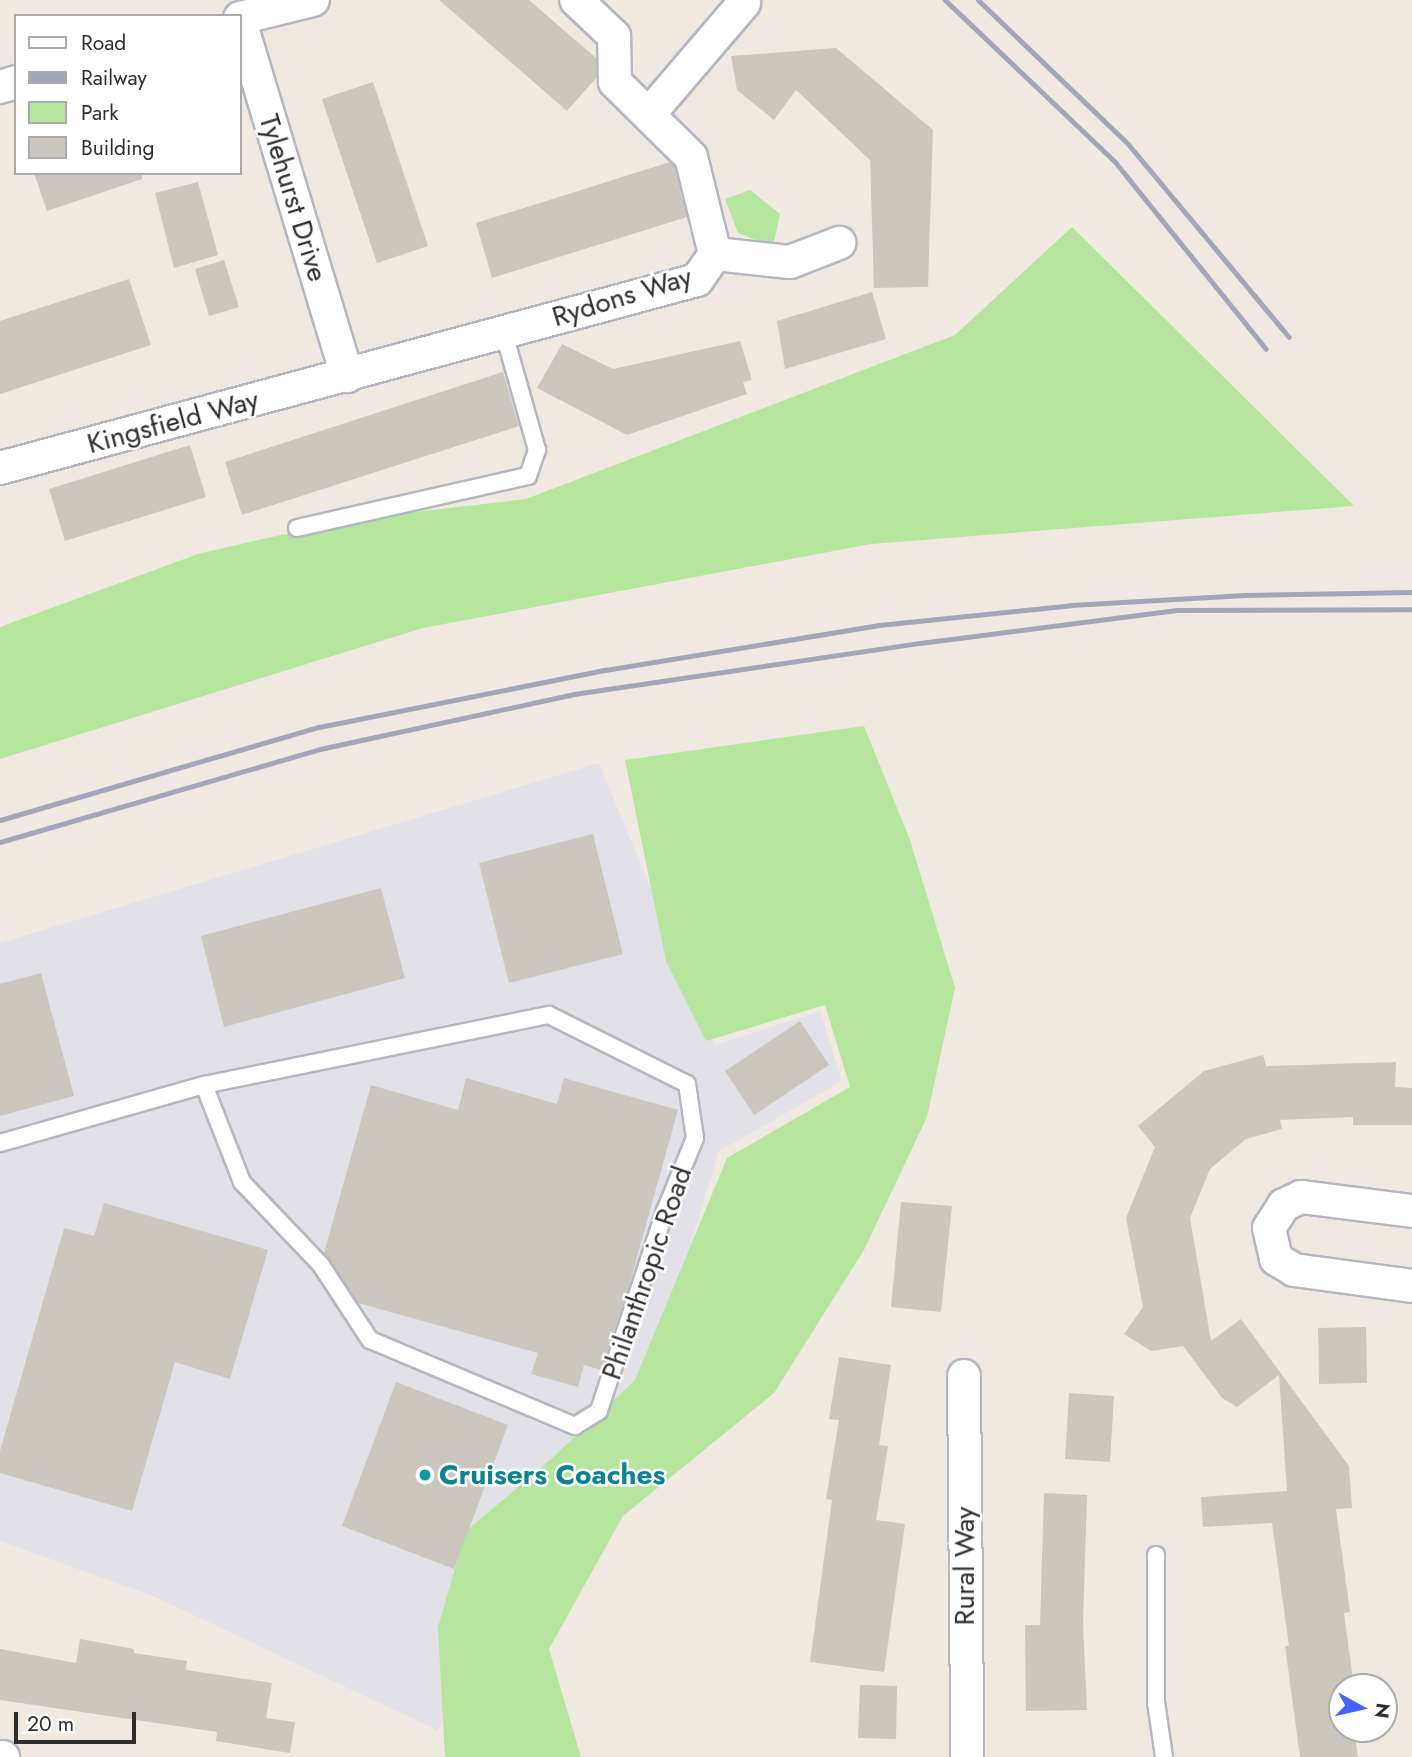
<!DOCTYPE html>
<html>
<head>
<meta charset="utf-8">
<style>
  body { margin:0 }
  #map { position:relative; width:1412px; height:1757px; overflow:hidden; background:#efe9e1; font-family:Jost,sans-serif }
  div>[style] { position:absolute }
  .industrial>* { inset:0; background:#e3e1e8 }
  .green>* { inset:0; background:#b6e59e }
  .building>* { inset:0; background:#cbc7bf }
  .roads { filter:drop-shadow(2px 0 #b4b7c1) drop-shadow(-2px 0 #b4b7c1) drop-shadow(0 2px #b4b7c1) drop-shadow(0 -2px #b4b7c1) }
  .service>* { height:16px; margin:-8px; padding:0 8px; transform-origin:8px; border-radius:8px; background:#fff }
  .minor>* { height:32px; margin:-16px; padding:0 16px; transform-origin:16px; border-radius:16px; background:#fff }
  .rail>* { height:5px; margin:-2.5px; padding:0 2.5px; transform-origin:2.5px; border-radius:2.5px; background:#a3a6b8 }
  .dots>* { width:19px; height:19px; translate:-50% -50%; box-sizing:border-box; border:4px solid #fff; border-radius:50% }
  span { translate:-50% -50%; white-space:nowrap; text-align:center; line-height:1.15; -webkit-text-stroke:5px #fff; paint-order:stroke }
  .street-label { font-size:28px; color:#2e2e2e }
  .culture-label { font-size:28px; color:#0d838f; font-weight:700 }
  .left { translate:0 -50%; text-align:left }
  .legend { position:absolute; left:14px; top:14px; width:228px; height:161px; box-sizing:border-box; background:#fff; border:2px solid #ababab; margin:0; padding:9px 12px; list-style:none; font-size:21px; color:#2e2e2e }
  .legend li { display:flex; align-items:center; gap:14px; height:35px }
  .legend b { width:35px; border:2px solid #ababab }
  .north { position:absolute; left:1328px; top:1673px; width:70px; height:70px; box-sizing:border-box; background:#fff; border:2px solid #ababab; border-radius:50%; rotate:98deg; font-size:19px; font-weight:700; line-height:28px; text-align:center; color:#2e2e2e }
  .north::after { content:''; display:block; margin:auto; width:24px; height:32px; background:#4264fb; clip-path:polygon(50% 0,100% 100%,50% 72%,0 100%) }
  .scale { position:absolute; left:14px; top:1712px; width:122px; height:32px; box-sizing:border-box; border:4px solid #2e2e2e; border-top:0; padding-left:9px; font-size:21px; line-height:24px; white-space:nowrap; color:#2e2e2e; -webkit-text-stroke:5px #fff; paint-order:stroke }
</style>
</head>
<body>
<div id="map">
  <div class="industrial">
    <div style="clip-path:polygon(599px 763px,715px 1045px,820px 1011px,842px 1081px,719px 1151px,631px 1440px,437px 1730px,153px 1596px,0 1541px,0 943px)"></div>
  </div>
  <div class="green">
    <div style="clip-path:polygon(750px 190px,780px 214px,773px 246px,738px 233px,725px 199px)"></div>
    <div style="clip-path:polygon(1072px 227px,1354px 506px,871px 544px,423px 628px,0 759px,0 627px,198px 554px,276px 536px,382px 516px,526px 499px,955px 335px)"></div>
    <div style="clip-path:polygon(864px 726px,910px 840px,955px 988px,927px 1117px,864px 1250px,774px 1393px,623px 1516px,549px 1649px,581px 1757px,445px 1757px,438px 1627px,466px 1531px,549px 1461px,635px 1380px,727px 1158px,850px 1087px,825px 1005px,706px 1041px,666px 961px,625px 760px)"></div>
  </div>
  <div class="building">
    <div style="clip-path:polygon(439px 0,529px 0,596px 58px,597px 77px,567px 111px)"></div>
    <div style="clip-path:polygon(836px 48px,933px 130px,928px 287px,874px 288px,870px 160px,796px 90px,774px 120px,737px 90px,731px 56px)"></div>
    <div style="clip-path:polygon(373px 82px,428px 246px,377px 263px,322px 99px)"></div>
    <div style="clip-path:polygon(670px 162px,674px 166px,687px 217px,492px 278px,476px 223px)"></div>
    <div style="clip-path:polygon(34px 173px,142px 173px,142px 179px,47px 211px)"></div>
    <div style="clip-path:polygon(198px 182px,218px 255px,174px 268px,155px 193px)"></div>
    <div style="clip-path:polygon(224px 260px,239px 307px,209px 316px,195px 269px)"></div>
    <div style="clip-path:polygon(129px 279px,151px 345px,0 394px,0 321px)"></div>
    <div style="clip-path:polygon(872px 292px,886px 339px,785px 369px,777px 321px)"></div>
    <div style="clip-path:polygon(740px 341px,752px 380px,743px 382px,747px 394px,627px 435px,537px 388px,562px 344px,613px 369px)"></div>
    <div style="clip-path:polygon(503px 372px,519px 426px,242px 515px,225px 462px)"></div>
    <div style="clip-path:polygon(190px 445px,206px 497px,65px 541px,49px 489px)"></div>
    <div style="clip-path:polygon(593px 834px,623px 954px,509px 983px,479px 863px)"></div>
    <div style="clip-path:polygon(381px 888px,405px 978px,224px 1027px,201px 936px)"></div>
    <div style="clip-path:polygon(41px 973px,74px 1096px,0 1116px,0 984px)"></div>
    <div style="clip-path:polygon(800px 1021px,829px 1065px,754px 1115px,725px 1071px)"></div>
    <div style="clip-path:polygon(1263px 1055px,1266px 1066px,1396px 1062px,1395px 1087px,1412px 1088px,1412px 1125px,1353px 1125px,1353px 1117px,1280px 1120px,1282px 1129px,1246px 1139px,1210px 1169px,1190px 1218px,1211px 1341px,1241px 1319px,1349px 1466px,1352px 1508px,1336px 1509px,1350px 1612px,1344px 1613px,1354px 1687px,1342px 1687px,1342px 1729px,1354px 1729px,1358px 1757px,1300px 1757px,1285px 1646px,1289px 1646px,1272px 1523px,1203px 1527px,1201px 1497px,1287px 1491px,1279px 1375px,1237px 1407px,1222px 1398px,1183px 1346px,1151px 1351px,1124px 1334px,1143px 1307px,1126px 1218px,1155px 1147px,1138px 1126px,1204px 1071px)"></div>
    <div style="clip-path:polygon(466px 1078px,557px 1104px,564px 1078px,678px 1110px,629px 1286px,601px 1370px,584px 1365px,578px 1387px,531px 1374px,538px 1353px,358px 1303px,324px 1253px,371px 1085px,458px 1110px)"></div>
    <div style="clip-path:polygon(901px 1202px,952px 1206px,941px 1312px,891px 1307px)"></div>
    <div style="clip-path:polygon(104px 1203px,268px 1250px,230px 1379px,175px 1362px,132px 1511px,0 1473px,0 1451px,64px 1228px,94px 1236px)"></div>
    <div style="clip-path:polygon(1366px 1327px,1367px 1383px,1319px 1384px,1318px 1328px)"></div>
    <div style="clip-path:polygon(839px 1357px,891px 1365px,879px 1445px,888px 1446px,876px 1520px,905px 1524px,884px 1672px,810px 1662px,832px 1500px,826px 1499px,839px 1420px,829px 1419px)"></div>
    <div style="clip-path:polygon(396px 1382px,508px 1425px,454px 1569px,342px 1526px)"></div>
    <div style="clip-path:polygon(1069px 1393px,1114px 1396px,1110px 1462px,1065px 1459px)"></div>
    <div style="clip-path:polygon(1044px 1493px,1087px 1495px,1083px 1624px,1087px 1710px,1026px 1711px,1025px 1625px,1040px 1625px)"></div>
    <div style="clip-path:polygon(80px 1639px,134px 1649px,134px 1653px,187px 1661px,186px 1670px,272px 1683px,266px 1718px,295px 1722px,290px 1753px,216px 1741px,217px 1732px,0 1700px,0 1649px,76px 1663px)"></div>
    <div style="clip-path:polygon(860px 1685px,897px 1686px,896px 1739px,858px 1738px)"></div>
  </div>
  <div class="roads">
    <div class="service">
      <div style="left:297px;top:528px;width:237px;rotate:-12.7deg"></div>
      <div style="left:528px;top:476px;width:28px;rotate:-71deg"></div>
      <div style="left:537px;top:450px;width:122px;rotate:-105.8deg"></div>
      <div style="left:0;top:1143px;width:212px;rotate:-15.9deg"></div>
      <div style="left:204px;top:1085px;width:352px;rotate:-11.5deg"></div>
      <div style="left:549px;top:1015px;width:154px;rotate:26.6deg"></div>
      <div style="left:687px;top:1084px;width:55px;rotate:81.6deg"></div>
      <div style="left:695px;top:1138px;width:79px;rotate:112.3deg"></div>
      <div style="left:665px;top:1211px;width:211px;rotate:108.3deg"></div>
      <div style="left:599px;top:1411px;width:28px;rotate:148deg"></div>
      <div style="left:575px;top:1426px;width:222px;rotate:-157.2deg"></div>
      <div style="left:370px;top:1340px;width:90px;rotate:-123.2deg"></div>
      <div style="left:321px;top:1265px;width:115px;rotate:-133.6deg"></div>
      <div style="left:242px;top:1182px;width:104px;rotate:-111.4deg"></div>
      <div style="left:1156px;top:1555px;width:147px;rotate:90deg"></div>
      <div style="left:1156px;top:1702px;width:56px;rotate:81.7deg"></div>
    </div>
    <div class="minor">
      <div style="left:240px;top:18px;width:75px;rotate:-13.9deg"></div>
      <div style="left:240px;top:21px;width:371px;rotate:73.2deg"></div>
      <div style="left:0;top:87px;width:17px;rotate:-17deg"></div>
      <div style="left:650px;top:113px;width:145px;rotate:-49.5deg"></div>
      <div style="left:715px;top:254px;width:75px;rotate:6.1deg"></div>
      <div style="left:790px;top:262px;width:53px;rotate:-21.2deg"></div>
      <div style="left:0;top:468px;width:722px;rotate:-15.1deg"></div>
      <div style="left:697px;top:280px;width:32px;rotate:-55deg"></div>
      <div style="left:715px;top:254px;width:100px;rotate:-103.9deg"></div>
      <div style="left:691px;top:157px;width:107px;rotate:-135.4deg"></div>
      <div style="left:615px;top:82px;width:46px;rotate:-91.2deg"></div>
      <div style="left:614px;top:36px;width:52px;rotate:-136.5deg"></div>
      <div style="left:1412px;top:1211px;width:112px;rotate:-172.8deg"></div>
      <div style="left:1301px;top:1197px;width:19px;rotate:155deg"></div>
      <div style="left:1284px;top:1205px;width:27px;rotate:123deg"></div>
      <div style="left:1269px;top:1228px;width:32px;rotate:77deg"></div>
      <div style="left:1276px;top:1259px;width:21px;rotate:31deg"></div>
      <div style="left:1294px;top:1270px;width:119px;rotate:7.7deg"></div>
      <div style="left:964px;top:1376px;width:381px;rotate:89.5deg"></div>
      <div style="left:0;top:1757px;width:3px"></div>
    </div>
  </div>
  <div class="rail">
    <div style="left:945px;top:0;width:235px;rotate:43.6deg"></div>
    <div style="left:1115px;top:162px;width:240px;rotate:51.1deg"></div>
    <div style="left:978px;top:0;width:208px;rotate:43.8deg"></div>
    <div style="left:1128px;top:144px;width:251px;rotate:50.2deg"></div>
    <div style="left:0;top:820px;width:332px;rotate:-16.3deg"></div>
    <div style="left:319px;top:727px;width:292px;rotate:-11.3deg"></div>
    <div style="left:605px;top:670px;width:278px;rotate:-9.3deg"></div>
    <div style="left:879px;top:625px;width:193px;rotate:-5.9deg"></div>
    <div style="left:1071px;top:605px;width:174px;rotate:-3.3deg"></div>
    <div style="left:1245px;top:595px;width:167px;rotate:-1deg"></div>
    <div style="left:0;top:842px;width:333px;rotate:-16.2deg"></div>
    <div style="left:320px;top:749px;width:260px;rotate:-12.2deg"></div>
    <div style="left:574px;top:694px;width:350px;rotate:-8.4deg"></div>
    <div style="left:920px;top:643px;width:259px;rotate:-7.3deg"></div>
    <div style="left:1177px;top:610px;width:235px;rotate:-0.2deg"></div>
  </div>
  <div class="dots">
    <div style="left:425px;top:1475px;background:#0f9aa8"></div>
  </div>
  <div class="street-label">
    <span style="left:293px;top:198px;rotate:73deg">Tylehurst Drive</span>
    <span style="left:622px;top:297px;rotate:-17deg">Rydons Way</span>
    <span style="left:173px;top:422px;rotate:-15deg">Kingsfield Way</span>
    <span style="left:647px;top:1273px;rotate:-71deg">Philanthropic Road</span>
    <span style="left:965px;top:1566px;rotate:-90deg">Rural Way</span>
  </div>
  <div class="culture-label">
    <span class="left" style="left:439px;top:1475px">Cruisers Coaches</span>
  </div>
  <ul class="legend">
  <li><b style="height:9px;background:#fff"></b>Road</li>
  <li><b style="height:9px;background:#a3a6b8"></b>Railway</li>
  <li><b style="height:19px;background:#b6e59e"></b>Park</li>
  <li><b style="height:19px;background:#cbc7bf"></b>Building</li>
  </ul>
  <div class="north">N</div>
  <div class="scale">20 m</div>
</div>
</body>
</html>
